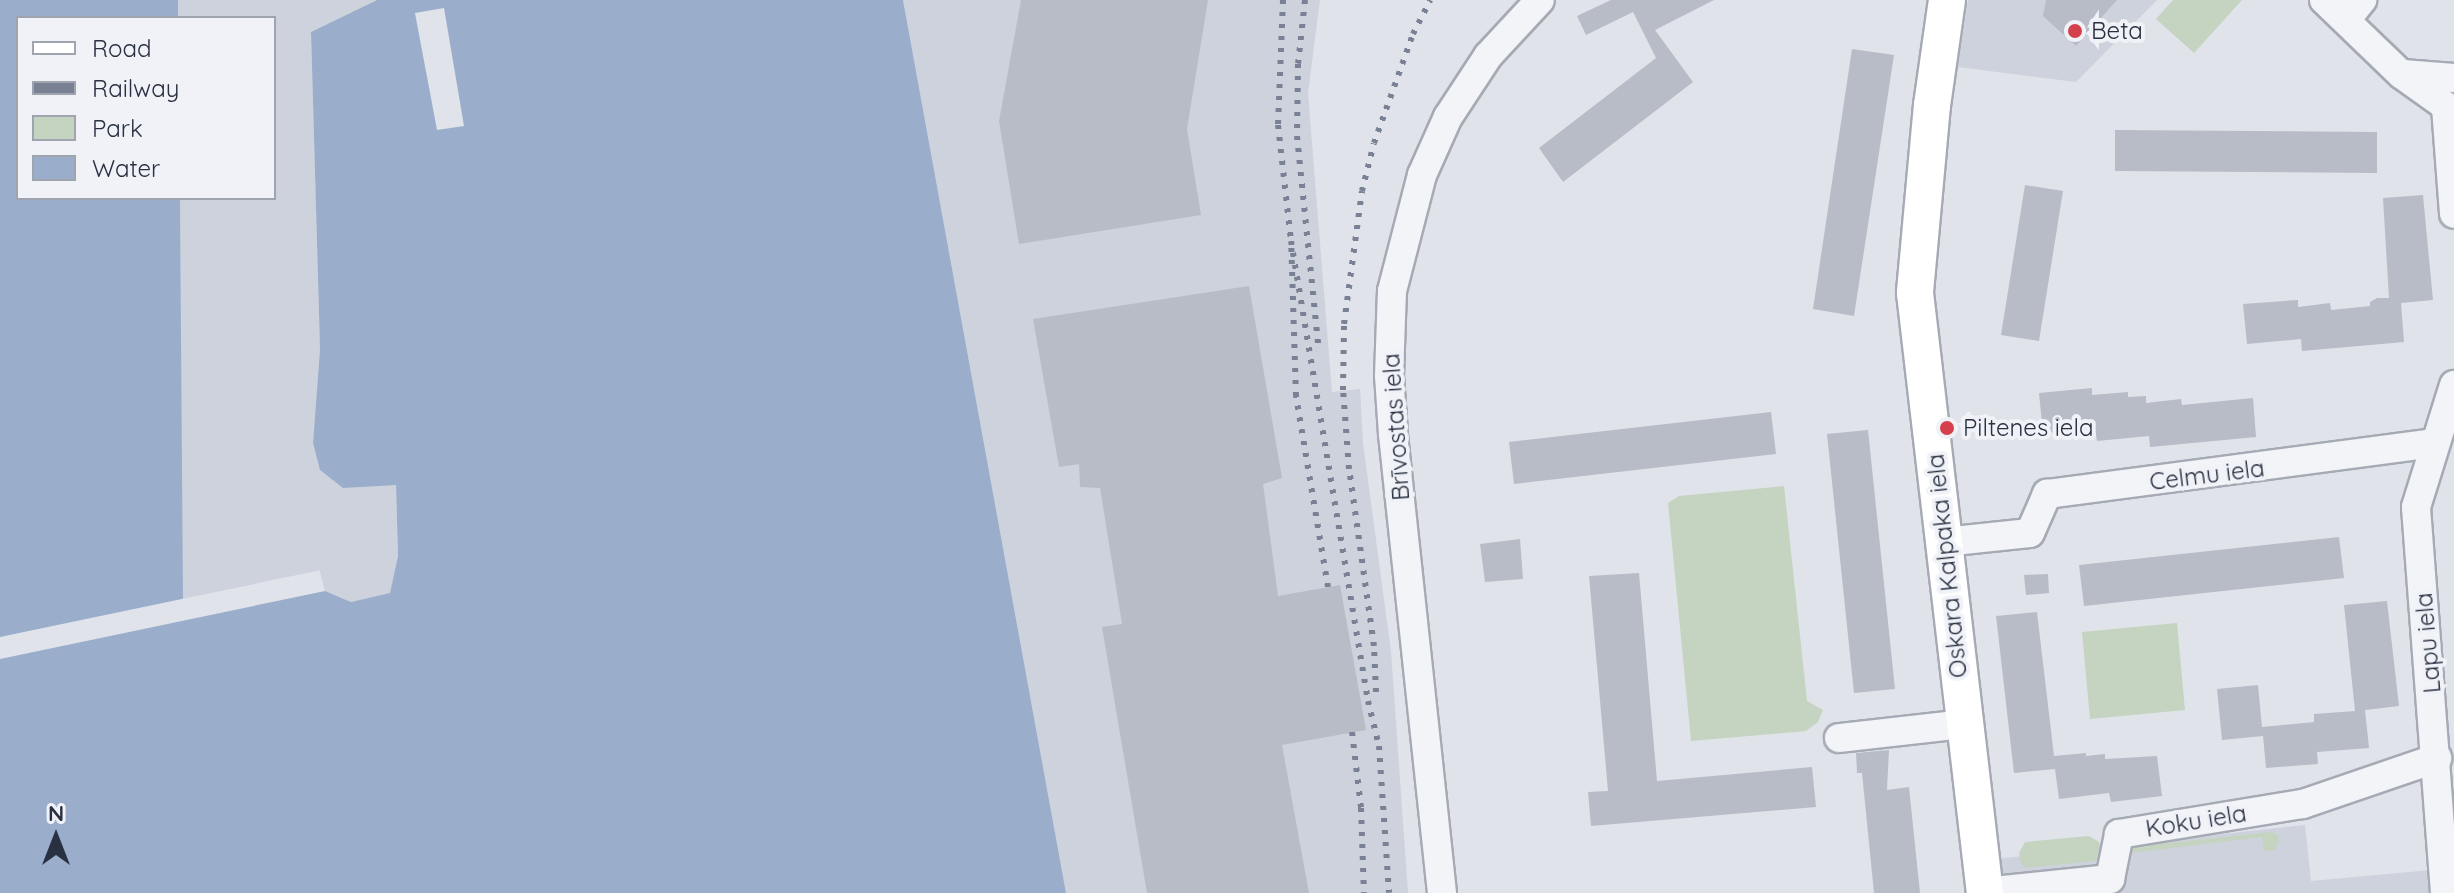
<!DOCTYPE html>
<html>
<head>
<meta charset="utf-8">
<style>
  body { margin:0 }
  #map { position:relative; width:2454px; height:893px; overflow:hidden; background:#e0e3ea; font-family:Quicksand,sans-serif }
  div>[style] { position:absolute }
  .built>* { inset:0; background:#ced2dc }
  .green>* { inset:0; background:#c4d4c1 }
  .water>* { inset:0; background:#9aaecb }
  .pier>* { inset:0; background:#e0e3ea }
  .building>* { inset:0; background:#b7bcc7 }
  .roads { filter:drop-shadow(2px 0 #a5aab4) drop-shadow(-2px 0 #a5aab4) drop-shadow(0 2px #a5aab4) drop-shadow(0 -2px #a5aab4) }
  .minor>* { height:28px; margin:-14px; padding:0 14px; transform-origin:14px; border-radius:14px; background:#f3f4f8 }
  .major>* { height:36px; margin:-18px; padding:0 18px; transform-origin:18px; border-radius:18px; background:#fff }
  .rail>* { height:6px; margin-top:-3px; transform-origin:0; background:repeating-linear-gradient(90deg,#798194 0 4px,transparent 0 12px) }
  .dots>* { width:22px; height:22px; translate:-50% -50%; box-sizing:border-box; border:4px solid #f0f2f7; border-radius:50% }
  span { translate:-50% -50%; white-space:nowrap; text-align:center; line-height:1.15; -webkit-text-stroke:8px #f0f2f7; paint-order:stroke }
  .poi-label { font-size:24px; color:#283042 }
  .left { translate:0 -50%; text-align:left }
  .street-label { font-size:24px; color:#283042 }
  .legend { position:absolute; left:16px; top:16px; width:260px; height:184px; box-sizing:border-box; background:#f0f2f7; border:2px solid #a0a4af; margin:0; padding:10px 14px; list-style:none; font-size:24px; color:#283042 }
  .legend li { display:flex; align-items:center; gap:16px; height:40px }
  .legend b { width:40px; border:2px solid #a0a4af }
  .north { position:absolute; left:16px; top:797px; width:80px; height:80px; -webkit-text-stroke:6px #f0f2f7; paint-order:stroke; rotate:0deg; font-size:22px; font-weight:700; line-height:32px; text-align:center; color:#283042 }
  .north::after { content:''; display:block; margin:auto; width:28px; height:36px; background:#283042; clip-path:polygon(50% 0,100% 100%,50% 72%,0 100%) }
</style>
</head>
<body>
<div id="map">
  <div class="built">
    <div style="clip-path:polygon(178px 0,377px 0,311px 32px,320px 349px,313px 443px,396px 485px,398px 556px,390px 594px,351px 602px,325px 591px,320px 570px,182px 599px,180px 198px,274px 198px,274px 18px,178px 18px)"></div>
    <div style="clip-path:polygon(903px 0,1320px 0,1308px 93px,1332px 392px,1360px 389px,1363px 443px,1391px 651px,1408px 893px,1066px 893px)"></div>
    <div style="clip-path:polygon(1968px 0,2157px 0,2076px 82px,1958px 67px)"></div>
    <div style="clip-path:polygon(2305px 825px,2311px 881px,2431px 870px,2433px 893px,1999px 893px,1996px 859px)"></div>
  </div>
  <div class="green">
    <div style="clip-path:polygon(2173px 0,2242px 0,2194px 53px,2156px 19px)"></div>
    <div style="clip-path:polygon(1784px 486px,1807px 701px,1823px 710px,1818px 722px,1806px 731px,1691px 741px,1668px 503px,1679px 496px)"></div>
    <div style="clip-path:polygon(2177px 623px,2185px 710px,2090px 719px,2082px 632px)"></div>
    <div style="clip-path:polygon(2271px 832px,2278px 835px,2279px 841px,2275px 850px,2264px 851px,2262px 837px,2131px 853px,2130px 847px)"></div>
    <div style="clip-path:polygon(2089px 836px,2099px 842px,2102px 853px,2095px 861px,2025px 868px,2021px 862px,2019px 853px,2025px 842px)"></div>
  </div>
  <div class="water">
    <div style="clip-path:polygon(0 0,178px 0,178px 18px,18px 18px,18px 198px,180px 198px,183px 599px,320px 570px,325px 591px,351px 602px,390px 593px,398px 556px,396px 485px,343px 488px,320px 470px,313px 443px,320px 349px,311px 32px,377px 0,903px 0,1066px 893px,0 893px)"></div>
  </div>
  <div class="pier">
    <div style="clip-path:polygon(444px 8px,464px 126px,437px 130px,415px 13px)"></div>
    <div style="clip-path:polygon(320px 570px,325px 591px,0 659px,0 637px)"></div>
  </div>
  <div class="building">
    <div style="clip-path:polygon(1021px 0,1208px 0,1187px 129px,1201px 215px,1019px 244px,999px 121px)"></div>
    <div style="clip-path:polygon(1611px 0,1714px 0,1655px 30px,1693px 82px,1563px 182px,1539px 148px,1656px 58px,1633px 12px,1586px 35px,1577px 16px)"></div>
    <div style="clip-path:polygon(2046px 0,2117px 0,2076px 46px,2043px 16px)"></div>
    <div style="clip-path:polygon(1852px 49px,1894px 55px,1854px 316px,1813px 309px)"></div>
    <div style="clip-path:polygon(2115px 130px,2377px 132px,2377px 173px,2115px 171px)"></div>
    <div style="clip-path:polygon(2025px 185px,2063px 191px,2039px 341px,2001px 335px)"></div>
    <div style="clip-path:polygon(2423px 195px,2433px 300px,2401px 303px,2404px 342px,2302px 351px,2301px 339px,2247px 344px,2243px 304px,2298px 300px,2298px 307px,2330px 303px,2331px 310px,2370px 306px,2370px 302px,2377px 298px,2389px 298px,2383px 198px)"></div>
    <div style="clip-path:polygon(1249px 286px,1282px 478px,1263px 484px,1278px 596px,1340px 585px,1366px 730px,1282px 745px,1309px 893px,1147px 893px,1102px 627px,1122px 624px,1100px 488px,1080px 487px,1079px 464px,1059px 467px,1033px 319px)"></div>
    <div style="clip-path:polygon(2092px 388px,2092px 395px,2128px 392px,2128px 397px,2146px 396px,2146px 403px,2181px 399px,2182px 405px,2253px 398px,2256px 437px,2150px 447px,2149px 436px,2097px 441px,2095px 429px,2043px 433px,2039px 393px)"></div>
    <div style="clip-path:polygon(1771px 412px,1776px 454px,1514px 484px,1509px 442px)"></div>
    <div style="clip-path:polygon(1868px 430px,1895px 689px,1854px 693px,1827px 434px)"></div>
    <div style="clip-path:polygon(2339px 537px,2344px 578px,2084px 606px,2079px 565px)"></div>
    <div style="clip-path:polygon(1520px 539px,1523px 579px,1485px 582px,1480px 544px)"></div>
    <div style="clip-path:polygon(1639px 573px,1657px 781px,1812px 767px,1816px 807px,1591px 826px,1588px 792px,1608px 791px,1589px 576px)"></div>
    <div style="clip-path:polygon(2048px 574px,2049px 593px,2026px 595px,2024px 575px)"></div>
    <div style="clip-path:polygon(2387px 601px,2399px 706px,2357px 711px,2365px 710px,2369px 748px,2317px 752px,2318px 764px,2266px 768px,2263px 736px,2222px 740px,2217px 689px,2258px 685px,2262px 727px,2314px 722px,2314px 714px,2355px 711px,2344px 605px)"></div>
    <div style="clip-path:polygon(2037px 612px,2054px 756px,2086px 753px,2086px 756px,2105px 754px,2105px 759px,2157px 756px,2162px 796px,2111px 802px,2109px 793px,2059px 799px,2055px 769px,2014px 773px,1996px 616px)"></div>
    <div style="clip-path:polygon(1889px 750px,1887px 790px,1909px 787px,1920px 893px,1874px 893px,1862px 773px,1857px 773px,1856px 753px)"></div>
  </div>
  <div class="roads">
    <div class="minor">
      <div style="left:2324px;top:0;width:107px;rotate:43.9deg"></div>
      <div style="left:2401px;top:74px;width:65px;rotate:35.6deg"></div>
      <div style="left:2346px;top:20px;width:26px;rotate:-51deg"></div>
      <div style="left:2403px;top:74px;width:51px;rotate:4.5deg"></div>
      <div style="left:2446px;top:107px;width:107px;rotate:85.7deg"></div>
      <div style="left:1944px;top:542px;width:86px;rotate:-6deg"></div>
      <div style="left:2030px;top:533px;width:43px;rotate:-66.4deg"></div>
      <div style="left:2047px;top:494px;width:389px;rotate:-7.5deg"></div>
      <div style="left:1839px;top:738px;width:126px;rotate:-6.4deg"></div>
      <div style="left:1984px;top:892px;width:127px;rotate:-5.9deg"></div>
      <div style="left:2110px;top:879px;width:46px;rotate:-78.7deg"></div>
      <div style="left:2119px;top:834px;width:186px;rotate:-9.3deg"></div>
      <div style="left:2303px;top:804px;width:142px;rotate:-18.9deg"></div>
      <div style="left:1442px;top:893px;width:462px;rotate:-96.1deg"></div>
      <div style="left:1393px;top:434px;width:58px;rotate:-93.9deg"></div>
      <div style="left:1389px;top:376px;width:85px;rotate:-88deg"></div>
      <div style="left:1392px;top:291px;width:120px;rotate:-75.5deg"></div>
      <div style="left:1422px;top:175px;width:64px;rotate:-65.9deg"></div>
      <div style="left:1448px;top:117px;width:73px;rotate:-56.7deg"></div>
      <div style="left:1488px;top:56px;width:76px;rotate:-47.1deg"></div>
      <div style="left:2445px;top:893px;width:387px;rotate:-94.3deg"></div>
      <div style="left:2416px;top:507px;width:128px;rotate:-72.7deg"></div>
    </div>
    <div class="major">
      <div style="left:1947px;top:0;width:106px;rotate:98.1deg"></div>
      <div style="left:1932px;top:105px;width:189px;rotate:95.2deg"></div>
      <div style="left:1915px;top:293px;width:604px;rotate:83.35deg"></div>
    </div>
  </div>
  <div class="rail">
    <div style="left:1283px;top:0;width:125px;rotate:92.3deg"></div>
    <div style="left:1278px;top:125px;width:117px;rotate:83.6deg"></div>
    <div style="left:1305px;top:0;width:64px;rotate:96.2deg"></div>
    <div style="left:1298px;top:64px;width:72px;rotate:90.8deg"></div>
    <div style="left:1297px;top:136px;width:216px;rotate:84.2deg"></div>
    <div style="left:1328px;top:587px;width:194px;rotate:-99.5deg"></div>
    <div style="left:1296px;top:396px;width:155px;rotate:-91.8deg"></div>
    <div style="left:1291px;top:241px;width:466px;rotate:80.5deg"></div>
    <div style="left:1368px;top:701px;width:46px;rotate:76.3deg"></div>
    <div style="left:1379px;top:746px;width:147px;rotate:86.1deg"></div>
    <div style="left:1376px;top:692px;width:46px;rotate:-92.5deg"></div>
    <div style="left:1374px;top:646px;width:179px;rotate:-98deg"></div>
    <div style="left:1349px;top:469px;width:79px;rotate:-94.3deg"></div>
    <div style="left:1343px;top:390px;width:66px;rotate:-89.1deg"></div>
    <div style="left:1344px;top:324px;width:134px;rotate:-82.3deg"></div>
    <div style="left:1362px;top:191px;width:49px;rotate:-76deg"></div>
    <div style="left:1374px;top:143px;width:116px;rotate:-70.3deg"></div>
    <div style="left:1413px;top:34px;width:38px;rotate:-63deg"></div>
    <div style="left:1352px;top:732px;width:77px;rotate:83.2deg"></div>
    <div style="left:1361px;top:808px;width:85px;rotate:88deg"></div>
  </div>
  <div class="dots">
    <div style="left:2075px;top:31px;background:#d4404c"></div>
    <div style="left:1947px;top:428px;background:#d4404c"></div>
  </div>
  <div class="poi-label">
    <span class="left" style="left:2091px;top:31px">Beta</span>
    <span class="left" style="left:1963px;top:428px">Piltenes iela</span>
  </div>
  <div class="street-label">
    <span style="left:1396px;top:427px;rotate:-94deg">Brīvostas iela</span>
    <span style="left:2207px;top:475px;rotate:-7deg">Celmu iela</span>
    <span style="left:1947px;top:566px;rotate:-96deg">Oskara Kalpaka iela</span>
    <span style="left:2428px;top:643px;rotate:-95deg">Lapu iela</span>
    <span style="left:2196px;top:821px;rotate:-9deg">Koku iela</span>
  </div>
  <ul class="legend">
  <li><b style="height:10px;background:#fff"></b>Road</li>
  <li><b style="height:10px;background:#798194"></b>Railway</li>
  <li><b style="height:22px;background:#c4d4c1"></b>Park</li>
  <li><b style="height:22px;background:#9aaecb"></b>Water</li>
  </ul>
  <div class="north">N</div>
</div>
</body>
</html>
